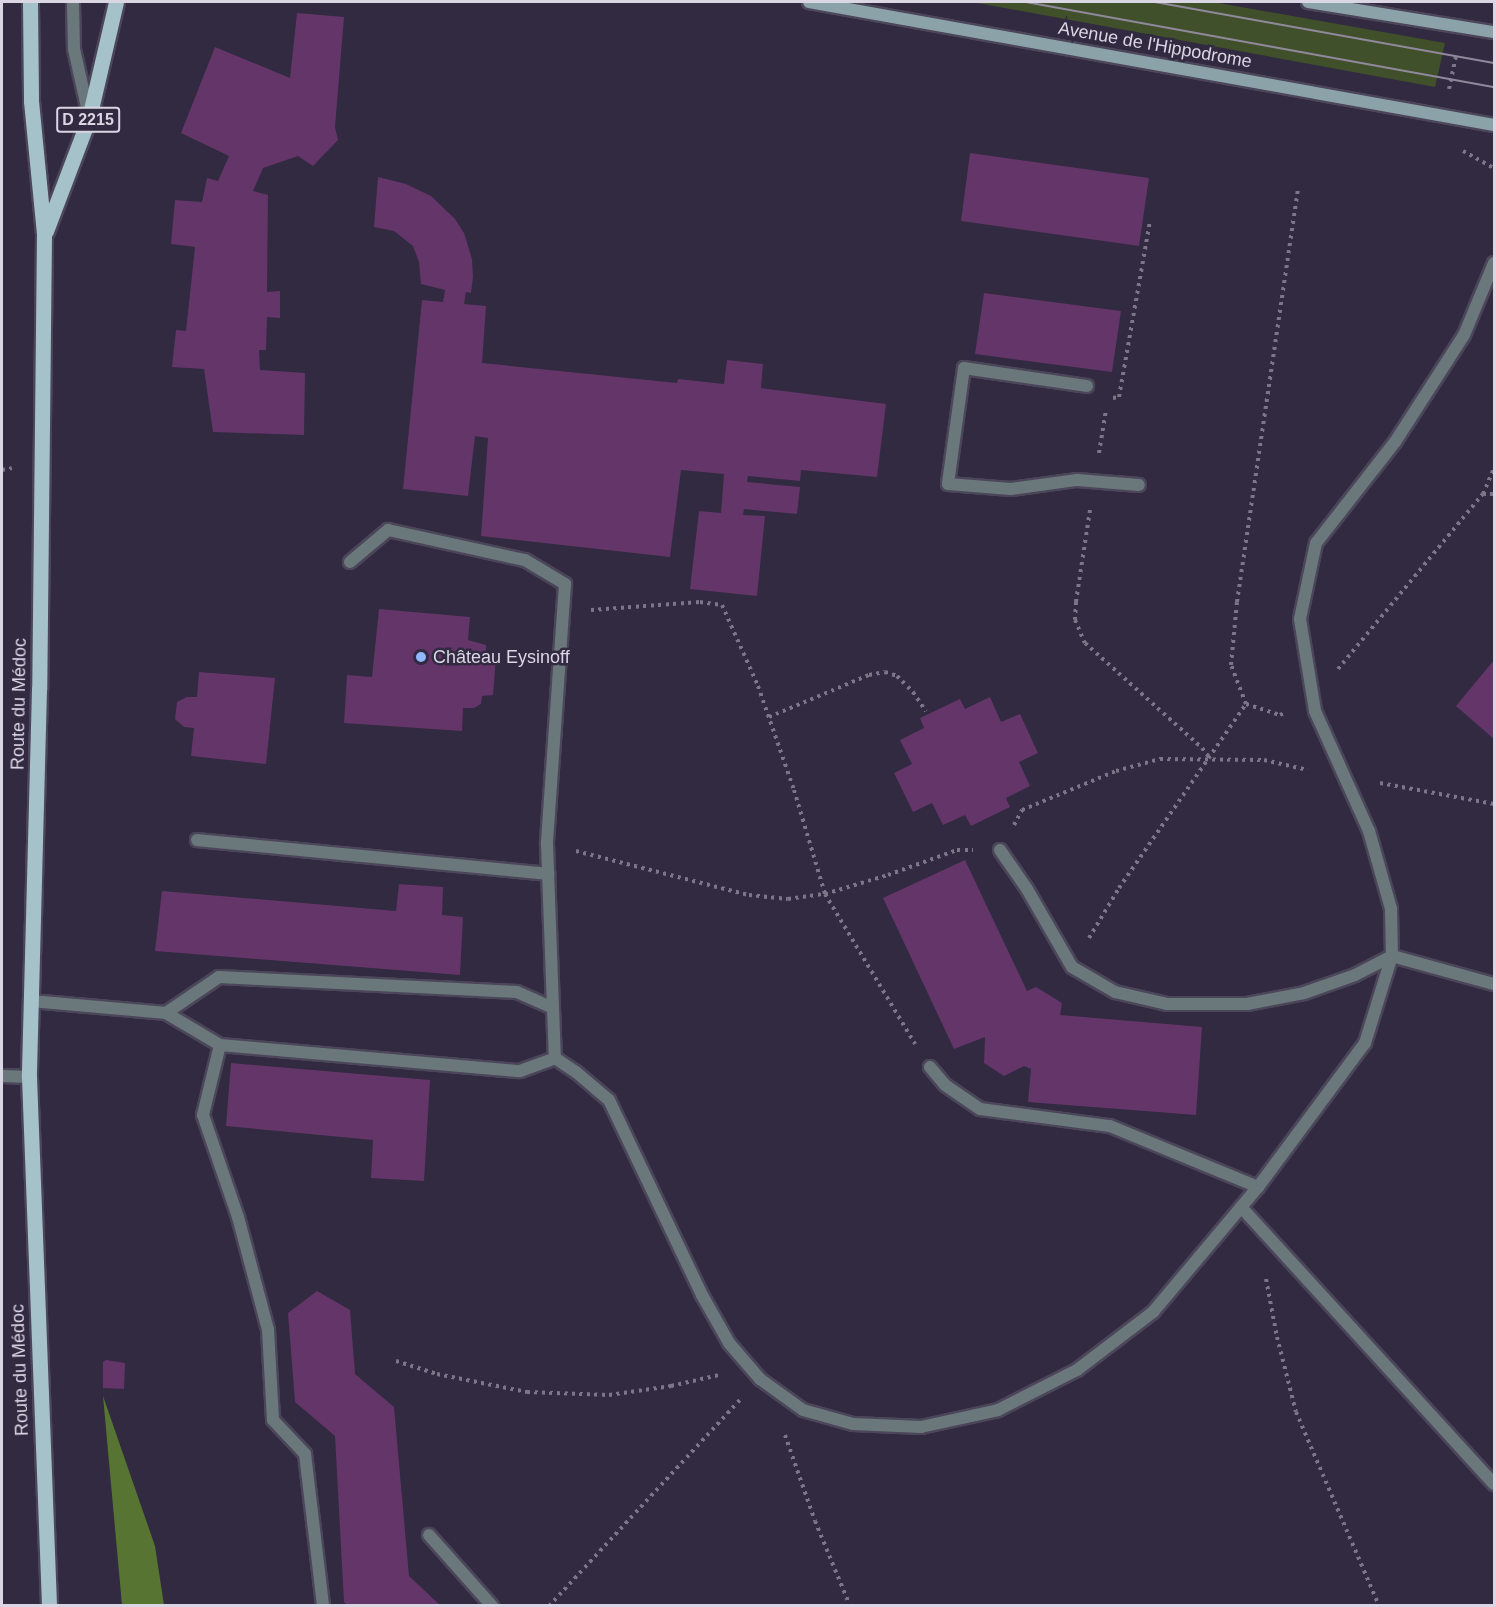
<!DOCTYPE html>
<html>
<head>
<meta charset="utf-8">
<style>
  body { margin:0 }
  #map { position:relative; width:1496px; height:1607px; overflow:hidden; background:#312a40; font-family:Helvetica,sans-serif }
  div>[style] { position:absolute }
  .green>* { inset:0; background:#3f502a }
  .forest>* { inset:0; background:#577432 }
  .building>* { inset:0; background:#643568 }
  .path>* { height:4px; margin-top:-2px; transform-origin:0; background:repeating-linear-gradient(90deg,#7b7688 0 3px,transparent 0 7.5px) }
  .roads { filter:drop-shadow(2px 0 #4c465a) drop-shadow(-2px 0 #4c465a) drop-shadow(0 2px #4c465a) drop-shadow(0 -2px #4c465a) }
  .lane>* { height:12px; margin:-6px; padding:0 6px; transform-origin:6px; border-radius:6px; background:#6a787c }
  .street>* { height:12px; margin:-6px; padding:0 6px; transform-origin:6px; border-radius:6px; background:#6a787c }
  .secondary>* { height:12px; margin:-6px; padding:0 6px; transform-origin:6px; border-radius:6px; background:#8ba2a8 }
  .primary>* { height:15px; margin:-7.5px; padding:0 7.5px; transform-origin:7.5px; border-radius:7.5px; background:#a5c2ca }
  .tram>* { height:1.5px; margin:-0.75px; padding:0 0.75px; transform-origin:0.75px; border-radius:0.75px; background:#8f899b }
  .dots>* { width:16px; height:16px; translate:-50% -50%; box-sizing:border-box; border:3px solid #312a40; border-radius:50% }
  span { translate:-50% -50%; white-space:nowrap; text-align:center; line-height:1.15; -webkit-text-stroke:5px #312a40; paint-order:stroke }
  .shield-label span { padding:2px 4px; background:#312a40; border:2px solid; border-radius:4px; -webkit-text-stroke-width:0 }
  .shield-label { font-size:16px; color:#dad6e4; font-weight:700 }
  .street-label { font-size:18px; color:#dad6e4 }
  .poi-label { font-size:18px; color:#dad6e4 }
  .left { translate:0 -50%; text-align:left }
  .frame { position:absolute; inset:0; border:3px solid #dad6e4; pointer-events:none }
</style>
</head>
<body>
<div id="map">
  <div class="green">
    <div style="clip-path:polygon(972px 2px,1213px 2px,1445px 43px,1435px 87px)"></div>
  </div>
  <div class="forest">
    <div style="clip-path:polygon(103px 1396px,155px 1546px,164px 1605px,122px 1605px)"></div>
  </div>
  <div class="building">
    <div style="clip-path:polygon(297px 13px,344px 17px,335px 127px,338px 140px,313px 166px,298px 156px,263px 168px,253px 191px,268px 195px,267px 292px,280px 291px,280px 318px,267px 317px,266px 350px,259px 350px,260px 370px,305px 373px,304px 435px,213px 432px,204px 369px,172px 367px,176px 330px,186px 331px,195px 247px,171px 244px,175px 200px,202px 202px,207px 178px,218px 181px,229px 156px,181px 133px,215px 47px,290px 78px)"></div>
    <div style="clip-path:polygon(970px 153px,1149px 178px,1139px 246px,961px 221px)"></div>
    <div style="clip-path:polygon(378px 177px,406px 184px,431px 196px,455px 219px,464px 233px,472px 259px,473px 277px,471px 293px,466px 292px,464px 304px,486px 306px,482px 363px,677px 383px,678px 379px,724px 384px,727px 360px,763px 364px,761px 388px,886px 404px,877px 477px,801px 470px,800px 481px,748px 476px,747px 482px,800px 487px,797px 514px,744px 509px,743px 515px,765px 516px,757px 596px,690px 589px,699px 511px,721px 513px,724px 474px,681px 470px,670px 557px,481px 536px,488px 438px,475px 436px,468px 496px,403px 489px,422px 300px,443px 302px,445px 290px,421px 284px,419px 262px,413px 246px,394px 231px,374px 227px)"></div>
    <div style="clip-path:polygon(984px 293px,1121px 311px,1112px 372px,975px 354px)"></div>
    <div style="clip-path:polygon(379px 609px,470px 617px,468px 640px,486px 645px,486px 653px,496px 658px,493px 695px,482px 696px,481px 704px,474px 708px,463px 708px,462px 731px,344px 723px,347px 675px,372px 677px)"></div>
    <div style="clip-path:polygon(1494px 660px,1494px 739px,1456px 706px)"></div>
    <div style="clip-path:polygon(199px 672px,275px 678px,266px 764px,191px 756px,194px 728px,184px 727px,175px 719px,177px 702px,187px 697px,197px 697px)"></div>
    <div style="clip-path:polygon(990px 697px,1001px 722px,1020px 714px,1038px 753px,1019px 762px,1030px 786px,1006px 798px,1010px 807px,971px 826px,965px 815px,943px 825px,932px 803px,913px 812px,894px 773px,912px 764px,900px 740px,924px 728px,920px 718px,960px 699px,965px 709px)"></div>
    <div style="clip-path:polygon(965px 860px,1027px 991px,1036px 987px,1062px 1003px,1060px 1015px,1202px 1027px,1196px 1115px,1028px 1102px,1031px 1069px,1024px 1066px,1004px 1076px,984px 1063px,985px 1037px,954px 1049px,883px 898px)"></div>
    <div style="clip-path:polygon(399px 884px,443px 887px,442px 915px,463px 917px,460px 975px,155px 951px,162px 891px,396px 911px)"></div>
    <div style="clip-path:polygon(231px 1063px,430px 1080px,424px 1181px,371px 1178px,373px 1140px,226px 1126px)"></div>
    <div style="clip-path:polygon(317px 1291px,350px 1310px,355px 1374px,394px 1407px,409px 1576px,441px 1606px,348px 1606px,344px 1602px,335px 1436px,295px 1402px,288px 1313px)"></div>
    <div style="clip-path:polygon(106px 1360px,125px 1363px,124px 1389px,103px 1388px,103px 1362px)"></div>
  </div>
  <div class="path">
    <div style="left:1449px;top:89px;width:35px;rotate:-78deg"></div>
    <div style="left:1463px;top:151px;width:35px;rotate:29deg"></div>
    <div style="left:1113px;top:398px;width:6px;rotate:-9deg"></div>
    <div style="left:1119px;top:397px;width:179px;rotate:-80deg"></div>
    <div style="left:1099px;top:453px;width:44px;rotate:-80.8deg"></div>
    <div style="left:2px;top:470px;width:10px;rotate:-11deg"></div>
    <div style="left:1483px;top:494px;width:11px"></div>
    <div style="left:1090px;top:510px;width:93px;rotate:98.7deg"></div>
    <div style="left:1076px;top:602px;width:18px;rotate:93deg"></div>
    <div style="left:1075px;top:620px;width:25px;rotate:67deg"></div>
    <div style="left:1085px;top:643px;width:157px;rotate:41.9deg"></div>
    <div style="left:1202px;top:748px;width:11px;rotate:52deg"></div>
    <div style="left:591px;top:610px;width:109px;rotate:-4.2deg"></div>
    <div style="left:700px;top:602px;width:22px;rotate:8deg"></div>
    <div style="left:722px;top:605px;width:89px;rotate:66deg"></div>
    <div style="left:758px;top:686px;width:110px;rotate:70.9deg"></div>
    <div style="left:794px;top:790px;width:109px;rotate:73.4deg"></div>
    <div style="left:825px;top:894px;width:175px;rotate:59deg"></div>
    <div style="left:1338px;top:669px;width:227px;rotate:-50.4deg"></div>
    <div style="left:1483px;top:494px;width:28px;rotate:-67deg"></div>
    <div style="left:1246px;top:704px;width:42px;rotate:-111deg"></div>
    <div style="left:1231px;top:665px;width:63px;rotate:-84.6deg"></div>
    <div style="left:1237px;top:602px;width:418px;rotate:-81.6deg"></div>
    <div style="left:769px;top:717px;width:108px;rotate:-22.8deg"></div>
    <div style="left:869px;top:675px;width:16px;rotate:-11deg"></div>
    <div style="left:885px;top:672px;width:13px;rotate:18deg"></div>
    <div style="left:897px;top:676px;width:23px;rotate:45deg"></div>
    <div style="left:913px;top:692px;width:23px;rotate:56deg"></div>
    <div style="left:1380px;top:783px;width:116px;rotate:10.4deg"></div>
    <div style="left:1014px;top:825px;width:17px;rotate:-62deg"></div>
    <div style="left:1022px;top:810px;width:102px;rotate:-22.5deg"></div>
    <div style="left:1116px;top:771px;width:46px;rotate:-15.3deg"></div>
    <div style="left:1160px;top:759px;width:104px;rotate:0.6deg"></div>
    <div style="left:1264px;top:760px;width:45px;rotate:12.8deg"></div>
    <div style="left:576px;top:851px;width:179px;rotate:14.3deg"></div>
    <div style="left:749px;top:895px;width:39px;rotate:6deg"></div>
    <div style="left:788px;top:899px;width:37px;rotate:-8deg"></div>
    <div style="left:825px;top:894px;width:66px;rotate:-16.8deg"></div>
    <div style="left:888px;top:875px;width:73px;rotate:-19.9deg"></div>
    <div style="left:957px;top:850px;width:16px"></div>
    <div style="left:1089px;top:938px;width:58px;rotate:-59deg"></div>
    <div style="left:1119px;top:888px;width:224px;rotate:-55.4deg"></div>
    <div style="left:1246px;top:704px;width:36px;rotate:18deg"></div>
    <div style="left:1280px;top:715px;width:4px;rotate:-27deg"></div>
    <div style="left:1266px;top:1279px;width:59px;rotate:79.3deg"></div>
    <div style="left:1277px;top:1337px;width:77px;rotate:75.8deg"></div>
    <div style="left:1296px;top:1412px;width:211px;rotate:66.8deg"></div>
    <div style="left:396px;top:1361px;width:43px;rotate:17.6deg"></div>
    <div style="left:437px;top:1374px;width:92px;rotate:11.3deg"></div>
    <div style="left:527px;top:1392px;width:82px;rotate:2.1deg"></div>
    <div style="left:609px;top:1395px;width:63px;rotate:-8.3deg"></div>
    <div style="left:671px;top:1386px;width:49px;rotate:-12.9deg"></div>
    <div style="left:785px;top:1435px;width:91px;rotate:70.8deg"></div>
    <div style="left:815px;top:1521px;width:92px;rotate:67.6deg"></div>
    <div style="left:549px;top:1606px;width:282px;rotate:-47.2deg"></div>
  </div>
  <div class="roads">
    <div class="lane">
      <div style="left:1494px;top:263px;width:78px;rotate:112.6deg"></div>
      <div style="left:1464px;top:335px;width:127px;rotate:122.8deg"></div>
      <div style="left:1395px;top:442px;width:128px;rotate:128deg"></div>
      <div style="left:1316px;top:543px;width:78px;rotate:101.9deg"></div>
      <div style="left:1300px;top:619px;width:93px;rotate:80.7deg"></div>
      <div style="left:1315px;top:711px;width:132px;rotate:65.8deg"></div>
      <div style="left:1369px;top:831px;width:81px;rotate:74.2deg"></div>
      <div style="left:1391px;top:909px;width:47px;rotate:88.8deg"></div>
      <div style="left:1392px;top:956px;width:106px;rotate:15.4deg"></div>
      <div style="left:1087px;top:386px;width:124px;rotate:-171.7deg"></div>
      <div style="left:964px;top:368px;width:117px;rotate:97.9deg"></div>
      <div style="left:948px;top:484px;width:63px;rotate:4.5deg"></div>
      <div style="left:1011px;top:489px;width:67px;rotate:-7.8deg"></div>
      <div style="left:1077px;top:480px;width:62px;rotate:4.6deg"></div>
      <div style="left:350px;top:562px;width:50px;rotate:-40.1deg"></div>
      <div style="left:388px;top:530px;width:140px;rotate:12.4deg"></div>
      <div style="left:525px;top:560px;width:47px;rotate:31deg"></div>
      <div style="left:565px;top:584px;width:261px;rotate:94deg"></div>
      <div style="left:547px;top:844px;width:214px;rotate:87.9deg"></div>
      <div style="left:197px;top:840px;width:353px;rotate:5.5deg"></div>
      <div style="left:1000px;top:850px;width:47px;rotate:55.3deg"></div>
      <div style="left:1027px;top:889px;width:90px;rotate:60deg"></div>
      <div style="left:1072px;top:967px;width:50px;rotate:30.2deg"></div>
      <div style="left:1115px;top:992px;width:53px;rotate:13deg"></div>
      <div style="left:1167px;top:1004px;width:80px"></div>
      <div style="left:1247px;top:1004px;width:58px;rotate:-10.9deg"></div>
      <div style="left:1304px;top:993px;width:54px;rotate:-19.4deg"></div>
      <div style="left:1355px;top:975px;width:42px;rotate:-27.2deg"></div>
      <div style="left:31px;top:1001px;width:136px;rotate:5.1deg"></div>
      <div style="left:166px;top:1013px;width:63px;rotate:30.7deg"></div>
      <div style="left:220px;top:1045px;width:301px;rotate:5deg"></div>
      <div style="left:520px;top:1071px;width:37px;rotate:-20deg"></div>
      <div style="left:555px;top:1058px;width:25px;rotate:34deg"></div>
      <div style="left:576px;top:1072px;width:43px;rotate:40.3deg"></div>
      <div style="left:609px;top:1100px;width:216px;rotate:64.5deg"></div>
      <div style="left:702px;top:1295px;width:55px;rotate:60.6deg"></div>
      <div style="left:729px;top:1343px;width:48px;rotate:49.3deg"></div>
      <div style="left:760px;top:1379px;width:53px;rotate:35.8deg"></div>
      <div style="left:803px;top:1410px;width:52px;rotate:15.6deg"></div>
      <div style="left:853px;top:1424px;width:68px;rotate:2.5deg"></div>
      <div style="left:921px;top:1427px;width:79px;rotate:-12.4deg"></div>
      <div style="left:998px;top:1410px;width:89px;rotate:-26.9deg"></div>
      <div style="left:1077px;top:1370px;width:96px;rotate:-37.3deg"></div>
      <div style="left:1153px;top:1312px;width:163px;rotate:-50deg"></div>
      <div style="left:1258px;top:1187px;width:179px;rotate:-53.4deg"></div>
      <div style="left:1365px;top:1043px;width:91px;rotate:-72.8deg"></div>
      <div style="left:166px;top:1013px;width:64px;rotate:-34.2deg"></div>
      <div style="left:219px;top:977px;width:298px;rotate:2.9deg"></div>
      <div style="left:517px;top:992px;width:39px;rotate:24deg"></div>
      <div style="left:220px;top:1045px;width:72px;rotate:103.7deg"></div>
      <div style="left:203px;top:1115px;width:108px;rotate:71.1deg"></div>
      <div style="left:238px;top:1217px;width:117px;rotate:75.1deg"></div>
      <div style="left:268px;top:1330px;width:90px;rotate:86.8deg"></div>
      <div style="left:273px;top:1420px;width:47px;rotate:46.7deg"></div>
      <div style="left:305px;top:1454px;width:153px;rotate:83.2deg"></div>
      <div style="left:930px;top:1067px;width:23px;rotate:50deg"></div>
      <div style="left:945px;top:1085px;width:42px;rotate:34.4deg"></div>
      <div style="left:980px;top:1109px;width:131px;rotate:7.5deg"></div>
      <div style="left:1110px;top:1126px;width:160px;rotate:22.4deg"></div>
      <div style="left:1241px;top:1207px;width:375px;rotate:47.6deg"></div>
      <div style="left:429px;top:1535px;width:95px;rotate:48.4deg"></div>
    </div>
    <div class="street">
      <div style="left:73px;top:2px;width:47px;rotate:88.8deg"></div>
      <div style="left:74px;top:49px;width:69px;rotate:77.4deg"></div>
      <div style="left:2px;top:1076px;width:27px;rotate:2deg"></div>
    </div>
    <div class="secondary">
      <div style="left:809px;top:2px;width:696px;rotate:10.18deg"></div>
      <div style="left:1308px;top:2px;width:188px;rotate:9.2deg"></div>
    </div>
    <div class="primary">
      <div style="left:30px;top:2px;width:99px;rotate:89.4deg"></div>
      <div style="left:31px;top:101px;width:134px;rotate:84.4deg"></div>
      <div style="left:44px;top:234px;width:455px;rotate:90.6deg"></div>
      <div style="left:39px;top:689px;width:388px;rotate:91.5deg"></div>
      <div style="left:29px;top:1077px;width:529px;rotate:87.83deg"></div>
      <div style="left:46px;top:231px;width:121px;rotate:-69.2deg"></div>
      <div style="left:89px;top:118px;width:119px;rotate:-76.9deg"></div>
    </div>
  </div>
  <div class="tram">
    <div style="left:1026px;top:2px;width:476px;rotate:10.3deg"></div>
    <div style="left:1155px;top:2px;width:344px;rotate:10.2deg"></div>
  </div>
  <div class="dots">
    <div style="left:421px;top:657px;background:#90b8fd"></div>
  </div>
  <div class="shield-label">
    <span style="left:88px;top:120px">D 2215</span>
  </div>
  <div class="street-label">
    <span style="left:1155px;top:45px;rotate:10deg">Avenue de l'Hippodrome</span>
    <span style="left:19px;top:704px;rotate:-89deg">Route du Médoc</span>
    <span style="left:20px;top:1370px;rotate:-92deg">Route du Médoc</span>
  </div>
  <div class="poi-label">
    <span class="left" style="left:433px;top:657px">Château Eysinoff</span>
  </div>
  <div class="frame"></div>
</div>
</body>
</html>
